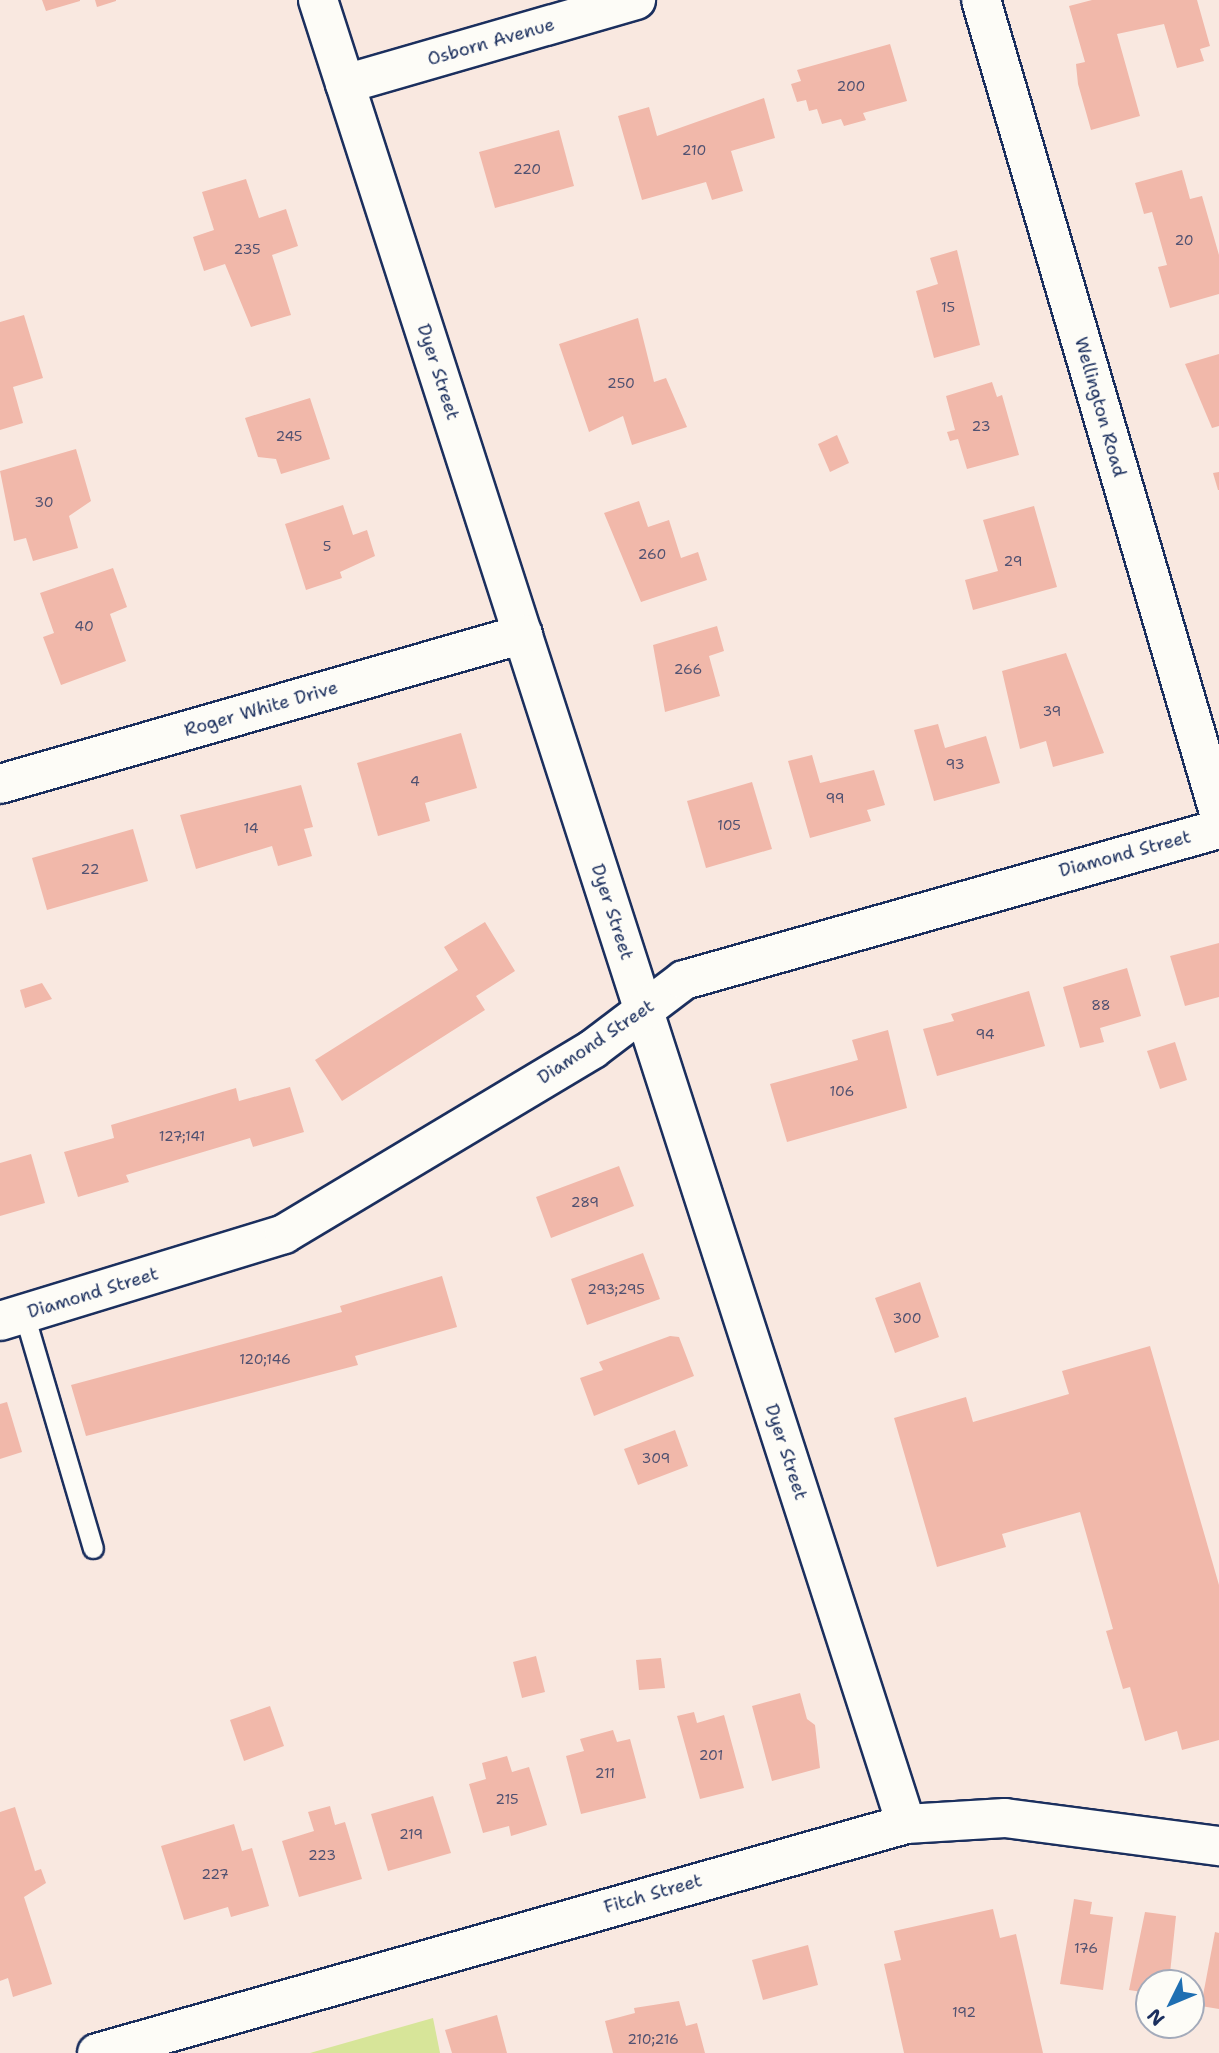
<!DOCTYPE html>
<html>
<head>
<meta charset="utf-8">
<style>
  body { margin:0 }
  #map { position:relative; width:1219px; height:2053px; overflow:hidden; background:#f9e8e0; font-family:"Shantell Sans",sans-serif }
  div>[style] { position:absolute }
  .green>* { inset:0; background:#d7e599 }
  .building>* { inset:0; background:#f1b8aa }
  .roads { filter:drop-shadow(2px 0 #1b2f5e) drop-shadow(-2px 0 #1b2f5e) drop-shadow(0 2px #1b2f5e) drop-shadow(0 -2px #1b2f5e) }
  .lane>* { height:19px; margin:-9.5px; padding:0 9.5px; transform-origin:9.5px; border-radius:9.5px; background:#fdfcf7 }
  .street>* { height:38px; margin:-19px; padding:0 19px; transform-origin:19px; border-radius:19px; background:#fdfcf7 }
  .secondary>* { height:38px; margin:-19px; padding:0 19px; transform-origin:19px; border-radius:19px; background:#fdfcf7 }
  span { translate:-50% -50%; white-space:nowrap; text-align:center; line-height:1.15; -webkit-text-stroke:5px #fdfcf7; paint-order:stroke }
  .number-label { font-size:14px; color:#505171 }
  .number-label span { -webkit-text-stroke-width:0 }
  .street-label { font-size:18px; color:#1b2f5e }
  .north { position:absolute; left:1135px; top:1969px; width:70px; height:70px; box-sizing:border-box; background:#fdfcf7; border:2px solid #a3aaba; border-radius:50%; rotate:227deg; font-size:19px; font-weight:700; line-height:28px; text-align:center; color:#1b2f5e }
  .north::after { content:''; display:block; margin:auto; width:24px; height:32px; background:#1f6fb2; clip-path:polygon(50% 0,100% 100%,50% 72%,0 100%) }
</style>
</head>
<body>
<div id="map">
  <div class="green">
    <div style="clip-path:polygon(433px 2018px,440px 2053px,310px 2053px)"></div>
  </div>
  <div class="building">
    <div style="clip-path:polygon(42px 0,80px 0,80px 1px,46px 11px)"></div>
    <div style="clip-path:polygon(95px 0,116px 0,116px 1px,97px 7px)"></div>
    <div style="clip-path:polygon(1092px 0,1197px 0,1210px 46px,1200px 49px,1204px 61px,1177px 68px,1164px 24px,1117px 34px,1140px 116px,1091px 130px,1078px 84px,1076px 64px,1085px 62px,1069px 6px)"></div>
    <div style="clip-path:polygon(890px 44px,907px 101px,863px 113px,866px 120px,844px 126px,841px 119px,822px 124px,817px 109px,809px 111px,806px 100px,797px 102px,791px 84px,801px 81px,797px 70px)"></div>
    <div style="clip-path:polygon(764px 98px,775px 138px,731px 151px,743px 191px,712px 200px,706px 182px,642px 200px,618px 116px,649px 107px,657px 136px)"></div>
    <div style="clip-path:polygon(559px 130px,574px 186px,495px 208px,479px 152px)"></div>
    <div style="clip-path:polygon(1182px 170px,1190px 199px,1202px 196px,1219px 255px,1219px 294px,1170px 308px,1158px 267px,1167px 265px,1152px 212px,1144px 214px,1135px 183px)"></div>
    <div style="clip-path:polygon(246px 179px,259px 218px,286px 209px,298px 246px,272px 255px,291px 315px,251px 327px,225px 264px,204px 271px,193px 237px,214px 230px,202px 192px)"></div>
    <div style="clip-path:polygon(957px 250px,980px 345px,934px 358px,916px 291px,938px 284px,930px 258px)"></div>
    <div style="clip-path:polygon(24px 315px,43px 378px,13px 387px,23px 423px,0 430px,0 322px)"></div>
    <div style="clip-path:polygon(638px 318px,654px 382px,666px 378px,687px 427px,632px 445px,623px 416px,589px 432px,559px 344px)"></div>
    <div style="clip-path:polygon(1219px 354px,1219px 426px,1212px 428px,1185px 364px)"></div>
    <div style="clip-path:polygon(992px 382px,997px 397px,1002px 395px,1019px 455px,967px 469px,958px 439px,950px 441px,947px 432px,955px 430px,946px 396px)"></div>
    <div style="clip-path:polygon(310px 398px,330px 459px,281px 474px,276px 459px,258px 457px,245px 418px)"></div>
    <div style="clip-path:polygon(837px 435px,849px 463px,830px 472px,818px 444px)"></div>
    <div style="clip-path:polygon(76px 449px,91px 501px,69px 516px,78px 548px,33px 561px,26px 538px,14px 541px,0 471px)"></div>
    <div style="clip-path:polygon(1219px 472px,1219px 490px,1218px 490px,1213px 473px)"></div>
    <div style="clip-path:polygon(639px 501px,648px 527px,669px 520px,681px 558px,698px 552px,707px 580px,641px 602px,604px 513px)"></div>
    <div style="clip-path:polygon(343px 505px,353px 535px,367px 530px,375px 556px,340px 572px,342px 578px,306px 590px,285px 524px)"></div>
    <div style="clip-path:polygon(1034px 506px,1057px 587px,973px 610px,965px 580px,998px 571px,983px 520px)"></div>
    <div style="clip-path:polygon(113px 568px,127px 607px,110px 614px,126px 661px,61px 685px,43px 637px,54px 633px,40px 593px)"></div>
    <div style="clip-path:polygon(717px 626px,724px 651px,709px 656px,720px 696px,665px 712px,653px 645px)"></div>
    <div style="clip-path:polygon(1066px 653px,1104px 753px,1053px 767px,1046px 741px,1020px 749px,1002px 671px)"></div>
    <div style="clip-path:polygon(938px 724px,945px 748px,986px 736px,1000px 783px,934px 801px,914px 730px)"></div>
    <div style="clip-path:polygon(461px 733px,477px 788px,425px 803px,430px 821px,378px 836px,357px 763px)"></div>
    <div style="clip-path:polygon(812px 755px,820px 783px,874px 770px,885px 805px,867px 810px,871px 821px,810px 838px,788px 761px)"></div>
    <div style="clip-path:polygon(752px 782px,772px 849px,706px 868px,687px 801px)"></div>
    <div style="clip-path:polygon(301px 785px,313px 827px,304px 829px,312px 856px,278px 866px,272px 846px,196px 869px,180px 815px)"></div>
    <div style="clip-path:polygon(133px 829px,148px 881px,47px 910px,32px 858px)"></div>
    <div style="clip-path:polygon(485px 922px,515px 971px,476px 996px,485px 1010px,342px 1101px,315px 1060px,458px 970px,444px 947px)"></div>
    <div style="clip-path:polygon(1219px 943px,1219px 997px,1185px 1006px,1170px 956px)"></div>
    <div style="clip-path:polygon(1127px 968px,1141px 1016px,1100px 1028px,1104px 1042px,1080px 1048px,1063px 987px)"></div>
    <div style="clip-path:polygon(42px 983px,52px 999px,25px 1008px,20px 990px)"></div>
    <div style="clip-path:polygon(1029px 991px,1045px 1046px,937px 1076px,923px 1029px,954px 1021px,951px 1014px)"></div>
    <div style="clip-path:polygon(888px 1030px,907px 1108px,787px 1142px,770px 1084px,858px 1060px,852px 1040px)"></div>
    <div style="clip-path:polygon(1175px 1042px,1187px 1080px,1160px 1089px,1147px 1051px)"></div>
    <div style="clip-path:polygon(290px 1087px,304px 1132px,253px 1147px,250px 1138px,126px 1175px,129px 1182px,78px 1197px,64px 1152px,114px 1138px,111px 1125px,236px 1088px,239px 1101px)"></div>
    <div style="clip-path:polygon(31px 1154px,45px 1203px,0 1216px,0 1163px)"></div>
    <div style="clip-path:polygon(619px 1166px,634px 1206px,551px 1238px,536px 1197px)"></div>
    <div style="clip-path:polygon(643px 1253px,660px 1299px,587px 1325px,571px 1279px)"></div>
    <div style="clip-path:polygon(442px 1276px,457px 1327px,355px 1356px,358px 1365px,86px 1436px,71px 1385px,342px 1312px,340px 1306px)"></div>
    <div style="clip-path:polygon(920px 1282px,939px 1337px,895px 1353px,875px 1298px)"></div>
    <div style="clip-path:polygon(670px 1336px,679px 1337px,694px 1376px,594px 1416px,580px 1378px,603px 1370px,599px 1362px)"></div>
    <div style="clip-path:polygon(1150px 1346px,1219px 1585px,1219px 1740px,1182px 1750px,1177px 1731px,1145px 1741px,1130px 1687px,1123px 1689px,1106px 1631px,1113px 1629px,1080px 1512px,1002px 1534px,1006px 1547px,937px 1567px,894px 1418px,966px 1397px,973px 1422px,1069px 1394px,1062px 1371px)"></div>
    <div style="clip-path:polygon(7px 1402px,22px 1452px,0 1459px,0 1404px)"></div>
    <div style="clip-path:polygon(675px 1430px,688px 1466px,638px 1485px,624px 1449px)"></div>
    <div style="clip-path:polygon(536px 1656px,545px 1692px,522px 1698px,513px 1662px)"></div>
    <div style="clip-path:polygon(661px 1658px,665px 1688px,639px 1690px,636px 1660px)"></div>
    <div style="clip-path:polygon(800px 1693px,807px 1719px,815px 1725px,820px 1768px,772px 1781px,752px 1706px)"></div>
    <div style="clip-path:polygon(270px 1706px,284px 1746px,244px 1761px,230px 1720px)"></div>
    <div style="clip-path:polygon(694px 1712px,697px 1723px,724px 1715px,744px 1788px,700px 1799px,677px 1716px)"></div>
    <div style="clip-path:polygon(613px 1730px,617px 1742px,630px 1739px,646px 1798px,581px 1814px,566px 1756px,584px 1751px,580px 1739px)"></div>
    <div style="clip-path:polygon(507px 1756px,512px 1772px,529px 1767px,547px 1825px,511px 1836px,509px 1826px,483px 1833px,469px 1784px,486px 1779px,482px 1763px)"></div>
    <div style="clip-path:polygon(433px 1796px,451px 1853px,388px 1871px,371px 1814px)"></div>
    <div style="clip-path:polygon(330px 1806px,335px 1825px,345px 1822px,362px 1879px,299px 1897px,282px 1841px,314px 1831px,308px 1812px)"></div>
    <div style="clip-path:polygon(15px 1807px,35px 1871px,41px 1869px,46px 1883px,24px 1897px,52px 1984px,13px 1997px,8px 1978px,0 1981px,0 1812px)"></div>
    <div style="clip-path:polygon(234px 1824px,242px 1851px,252px 1848px,269px 1906px,231px 1917px,228px 1907px,184px 1920px,161px 1846px)"></div>
    <div style="clip-path:polygon(1074px 1899px,1092px 1902px,1090px 1914px,1113px 1917px,1103px 1990px,1060px 1984px)"></div>
    <div style="clip-path:polygon(993px 1909px,1000px 1938px,1016px 1934px,1043px 2053px,904px 2053px,884px 1964px,901px 1960px,894px 1931px)"></div>
    <div style="clip-path:polygon(1145px 1912px,1176px 1916px,1169px 1983px,1149px 1983px,1149px 1993px,1129px 1990px)"></div>
    <div style="clip-path:polygon(1215px 1932px,1219px 1933px,1219px 2009px,1201px 2006px)"></div>
    <div style="clip-path:polygon(808px 1945px,818px 1985px,763px 2000px,752px 1960px)"></div>
    <div style="clip-path:polygon(679px 2001px,686px 2026px,697px 2023px,705px 2053px,613px 2053px,605px 2021px,635px 2013px,634px 2008px)"></div>
    <div style="clip-path:polygon(497px 2015px,507px 2053px,452px 2053px,445px 2030px)"></div>
  </div>
  <div class="roads">
    <div class="lane">
      <div style="left:24px;top:1314px;width:244px;rotate:73.6deg"></div>
    </div>
    <div class="street">
      <div style="left:318px;top:0;width:1916px;rotate:72.13deg"></div>
      <div style="left:981px;top:0;width:847px;rotate:73.68deg"></div>
      <div style="left:345px;top:84px;width:303px;rotate:-16.1deg"></div>
      <div style="left:0;top:784px;width:544px;rotate:-16deg"></div>
      <div style="left:0;top:1321px;width:297px;rotate:-17deg"></div>
      <div style="left:284px;top:1234px;width:360px;rotate:-30.9deg"></div>
      <div style="left:593px;top:1049px;width:114px;rotate:-37.2deg"></div>
      <div style="left:684px;top:980px;width:556px;rotate:-15.76deg"></div>
    </div>
    <div class="secondary">
      <div style="left:97px;top:2053px;width:841px;rotate:-15.8deg"></div>
      <div style="left:906px;top:1824px;width:99px;rotate:-3.5deg"></div>
      <div style="left:1005px;top:1818px;width:216px;rotate:7.5deg"></div>
    </div>
  </div>
  <div class="number-label">
    <span style="left:851px;top:86px">200</span>
    <span style="left:694px;top:150px">210</span>
    <span style="left:527px;top:169px">220</span>
    <span style="left:1184px;top:240px">20</span>
    <span style="left:247px;top:249px">235</span>
    <span style="left:948px;top:307px">15</span>
    <span style="left:621px;top:383px">250</span>
    <span style="left:981px;top:426px">23</span>
    <span style="left:289px;top:436px">245</span>
    <span style="left:44px;top:502px">30</span>
    <span style="left:327px;top:546px">5</span>
    <span style="left:652px;top:554px">260</span>
    <span style="left:1013px;top:561px">29</span>
    <span style="left:84px;top:626px">40</span>
    <span style="left:688px;top:669px">266</span>
    <span style="left:1052px;top:711px">39</span>
    <span style="left:955px;top:764px">93</span>
    <span style="left:415px;top:781px">4</span>
    <span style="left:835px;top:798px">99</span>
    <span style="left:729px;top:825px">105</span>
    <span style="left:251px;top:828px">14</span>
    <span style="left:90px;top:869px">22</span>
    <span style="left:1101px;top:1005px">88</span>
    <span style="left:985px;top:1034px">94</span>
    <span style="left:842px;top:1091px">106</span>
    <span style="left:182px;top:1136px">127;141</span>
    <span style="left:585px;top:1202px">289</span>
    <span style="left:616px;top:1289px">293;295</span>
    <span style="left:907px;top:1318px">300</span>
    <span style="left:265px;top:1359px">120;146</span>
    <span style="left:656px;top:1458px">309</span>
    <span style="left:711px;top:1755px">201</span>
    <span style="left:605px;top:1773px">211</span>
    <span style="left:507px;top:1799px">215</span>
    <span style="left:411px;top:1834px">219</span>
    <span style="left:322px;top:1855px">223</span>
    <span style="left:215px;top:1874px">227</span>
    <span style="left:1086px;top:1948px">176</span>
    <span style="left:964px;top:2012px">192</span>
    <span style="left:653px;top:2039px">210;216</span>
  </div>
  <div class="street-label">
    <span style="left:491px;top:42px;rotate:-16deg">Osborn Avenue</span>
    <span style="left:438px;top:372px;rotate:72deg">Dyer Street</span>
    <span style="left:1100px;top:407px;rotate:74deg">Wellington Road</span>
    <span style="left:261px;top:709px;rotate:-16deg">Roger White Drive</span>
    <span style="left:1125px;top:854px;rotate:-15deg">Diamond Street</span>
    <span style="left:612px;top:912px;rotate:72deg">Dyer Street</span>
    <span style="left:596px;top:1042px;rotate:-34deg">Diamond Street</span>
    <span style="left:93px;top:1293px;rotate:-17deg">Diamond Street</span>
    <span style="left:786px;top:1452px;rotate:72deg">Dyer Street</span>
    <span style="left:653px;top:1894px;rotate:-16deg">Fitch Street</span>
  </div>
  <div class="north">N</div>
</div>
</body>
</html>
